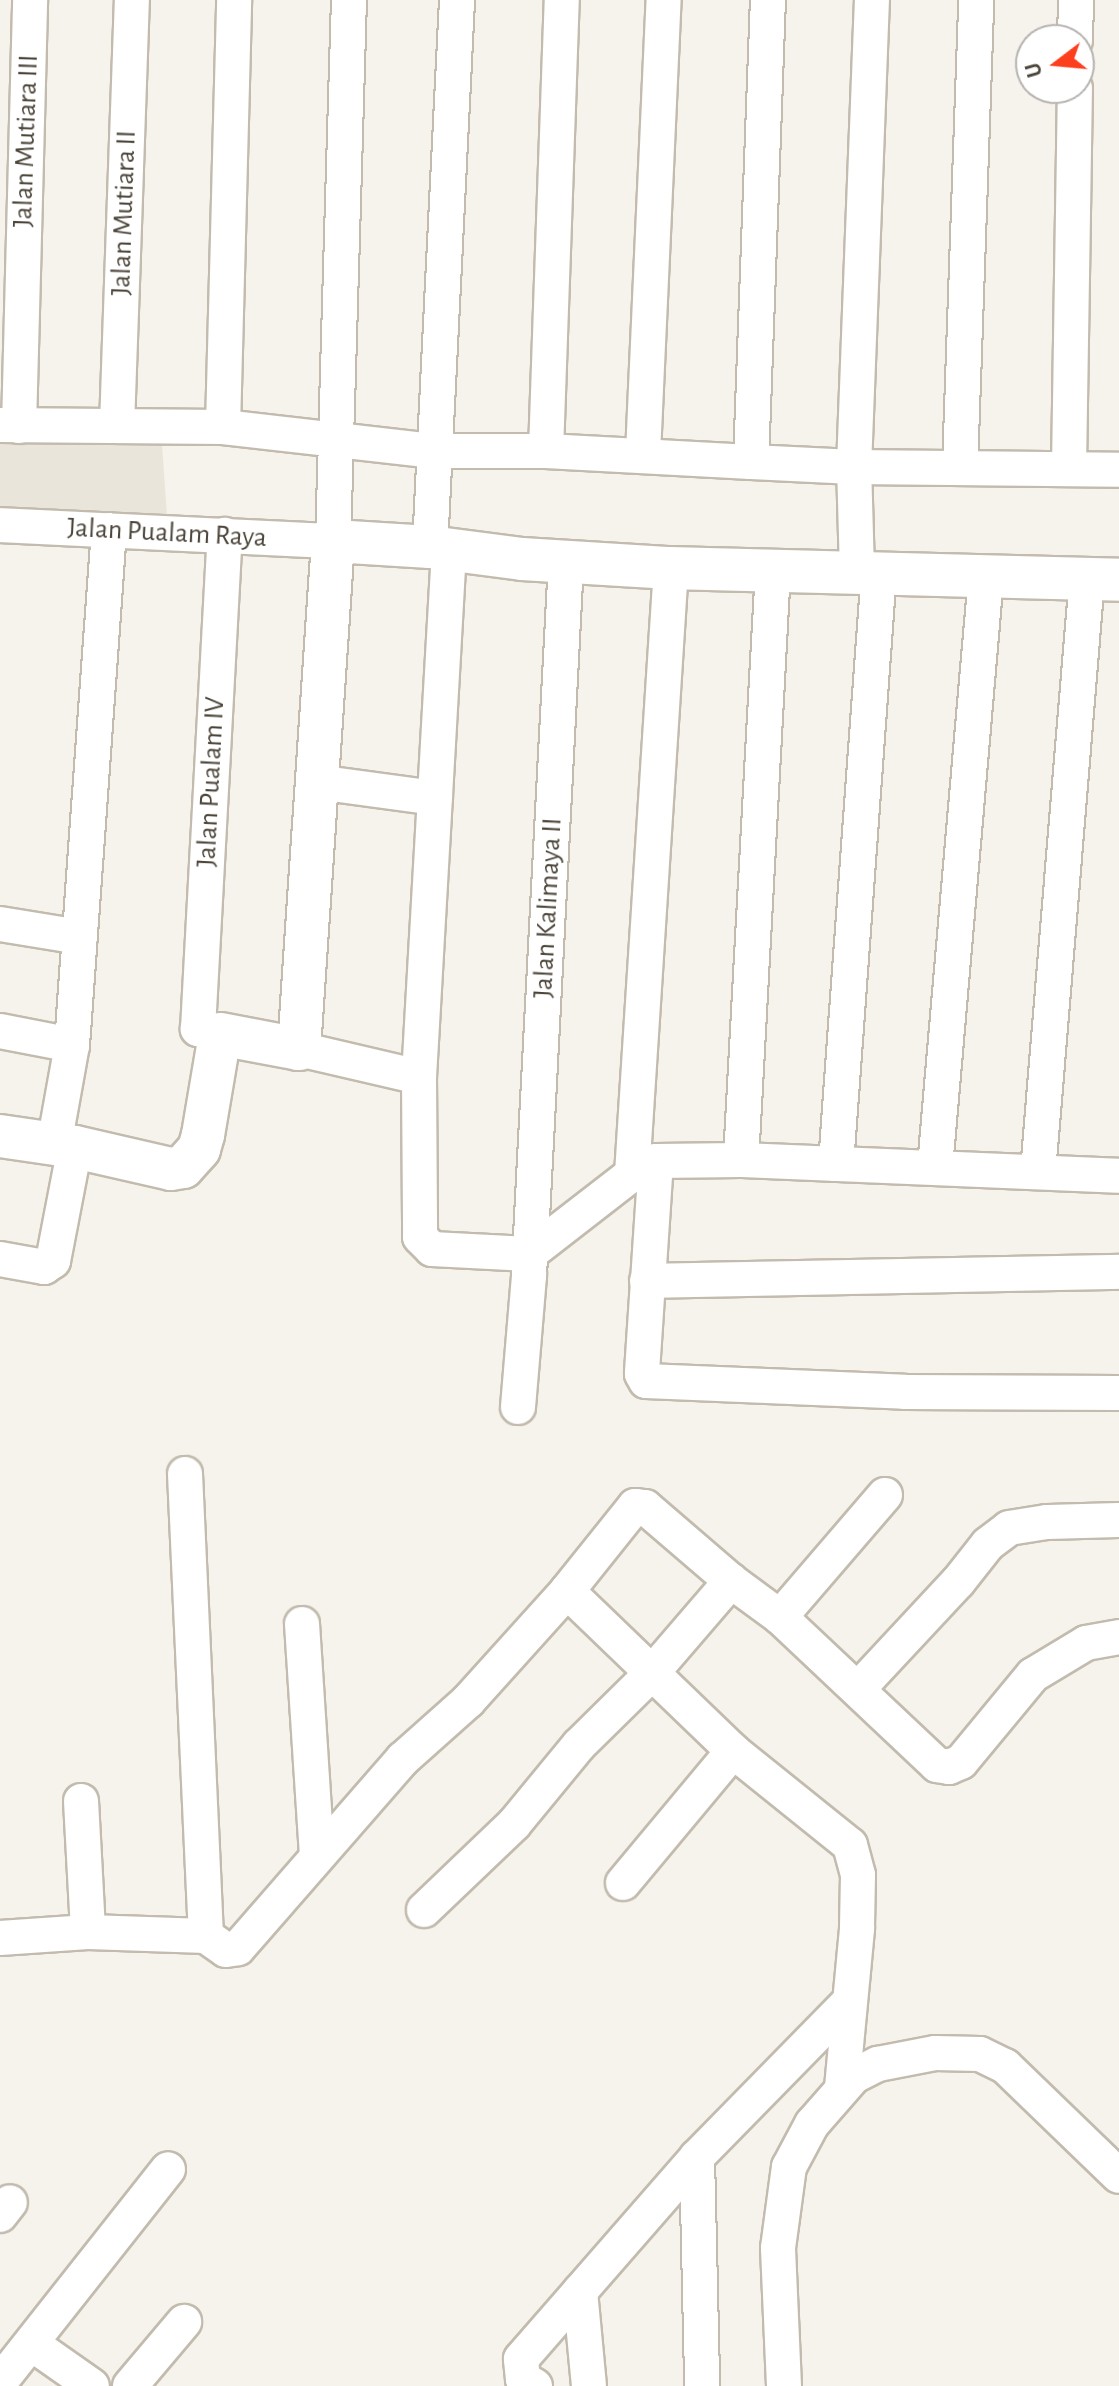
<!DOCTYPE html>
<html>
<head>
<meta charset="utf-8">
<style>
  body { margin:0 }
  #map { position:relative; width:1119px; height:2386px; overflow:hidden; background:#f6f3ec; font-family:"Alegreya Sans",sans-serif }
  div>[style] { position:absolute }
  .residential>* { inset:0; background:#eae5da }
  .roads { filter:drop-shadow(2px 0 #c2bbae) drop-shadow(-2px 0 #c2bbae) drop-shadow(0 2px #c2bbae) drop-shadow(0 -2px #c2bbae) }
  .minor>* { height:34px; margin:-17px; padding:0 17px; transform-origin:17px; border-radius:17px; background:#fff }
  .tertiary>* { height:42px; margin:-21px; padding:0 21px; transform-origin:21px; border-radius:21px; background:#fff }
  span { translate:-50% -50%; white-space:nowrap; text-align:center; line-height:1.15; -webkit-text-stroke:6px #fff; paint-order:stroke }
  .street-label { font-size:28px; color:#4b4439 }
  .north { position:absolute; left:1015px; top:24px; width:80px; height:80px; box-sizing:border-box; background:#fff; border:2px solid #b7b4b0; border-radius:50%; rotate:254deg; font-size:22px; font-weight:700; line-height:32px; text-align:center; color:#4b4439 }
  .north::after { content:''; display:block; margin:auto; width:28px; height:36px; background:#fc3f1d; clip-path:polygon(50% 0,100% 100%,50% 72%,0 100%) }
</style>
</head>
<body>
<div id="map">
  <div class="residential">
    <div style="clip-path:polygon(0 435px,162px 444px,168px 531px,0 517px)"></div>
  </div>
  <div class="roads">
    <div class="minor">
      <div style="left:1075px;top:40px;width:40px;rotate:-88.6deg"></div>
      <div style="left:0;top:425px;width:223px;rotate:0.5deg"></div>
      <div style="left:223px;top:427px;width:213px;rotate:6.5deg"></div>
      <div style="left:435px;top:451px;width:111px"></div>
      <div style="left:546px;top:451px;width:205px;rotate:3.1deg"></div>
      <div style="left:751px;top:462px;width:462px;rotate:-87.9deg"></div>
      <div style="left:19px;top:426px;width:426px;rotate:-88.5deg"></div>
      <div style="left:117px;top:426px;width:426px;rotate:-88deg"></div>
      <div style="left:223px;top:427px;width:427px;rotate:-88.5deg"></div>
      <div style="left:546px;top:451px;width:451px;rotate:-88deg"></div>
      <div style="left:643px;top:454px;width:454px;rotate:-87.4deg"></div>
      <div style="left:751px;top:462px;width:103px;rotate:2.8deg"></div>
      <div style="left:854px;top:467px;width:265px;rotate:0.6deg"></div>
      <div style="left:960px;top:467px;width:467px;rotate:-88deg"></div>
      <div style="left:1069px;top:467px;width:379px;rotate:-89.1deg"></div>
      <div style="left:0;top:525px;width:333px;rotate:2.8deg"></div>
      <div style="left:333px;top:541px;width:541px;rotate:-88.31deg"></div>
      <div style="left:430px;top:547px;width:548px;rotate:-87.17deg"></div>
      <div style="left:857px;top:572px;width:105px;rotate:-91.6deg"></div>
      <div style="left:854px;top:467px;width:467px;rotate:-87.8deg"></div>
      <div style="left:317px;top:782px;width:119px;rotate:7.7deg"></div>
      <div style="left:0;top:924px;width:81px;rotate:9.2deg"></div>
      <div style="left:0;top:1031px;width:73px;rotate:11deg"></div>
      <div style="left:220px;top:1034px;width:23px;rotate:-167deg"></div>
      <div style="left:198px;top:1029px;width:495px;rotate:-86.9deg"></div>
      <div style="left:299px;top:1049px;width:123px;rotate:13.1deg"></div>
      <div style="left:419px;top:1077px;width:527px;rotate:-86.74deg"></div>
      <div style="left:419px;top:1077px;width:160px;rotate:89.6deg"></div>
      <div style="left:420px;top:1237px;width:17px;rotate:45deg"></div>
      <div style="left:432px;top:1249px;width:97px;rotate:3deg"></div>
      <div style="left:529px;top:1254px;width:130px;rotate:-37.8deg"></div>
      <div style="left:632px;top:1174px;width:27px;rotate:-28deg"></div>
      <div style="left:656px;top:1161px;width:85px;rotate:-0.7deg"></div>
      <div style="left:741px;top:1160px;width:378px;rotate:2.4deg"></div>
      <div style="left:54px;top:1145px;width:102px;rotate:-79.8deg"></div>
      <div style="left:72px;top:1045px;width:516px;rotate:-85.89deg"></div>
      <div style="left:741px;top:1160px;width:591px;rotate:-86.9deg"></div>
      <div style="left:656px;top:1161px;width:213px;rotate:93.8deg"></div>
      <div style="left:642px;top:1374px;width:8px;rotate:60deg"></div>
      <div style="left:646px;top:1381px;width:259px;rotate:2.4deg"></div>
      <div style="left:905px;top:1392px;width:214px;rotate:0.3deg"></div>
      <div style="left:836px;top:1164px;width:594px;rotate:-85.85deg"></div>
      <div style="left:935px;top:1167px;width:592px;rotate:-85.06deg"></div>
      <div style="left:1038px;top:1172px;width:596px;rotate:-85.28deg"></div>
      <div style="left:632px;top:1174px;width:607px;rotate:-86.32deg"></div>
      <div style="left:0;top:1259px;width:45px;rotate:10.3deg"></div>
      <div style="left:44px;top:1267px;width:11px;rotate:-34deg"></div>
      <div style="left:53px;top:1261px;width:116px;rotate:-79.1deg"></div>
      <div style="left:647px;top:1281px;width:472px;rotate:-1.1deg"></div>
      <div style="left:518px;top:1407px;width:132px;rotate:-85.2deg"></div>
      <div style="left:529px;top:1275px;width:713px;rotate:-87.03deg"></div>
      <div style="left:185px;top:1474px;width:462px;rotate:87.4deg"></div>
      <div style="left:567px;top:1591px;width:109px;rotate:-51.3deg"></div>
      <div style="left:635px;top:1506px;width:10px;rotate:6deg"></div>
      <div style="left:645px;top:1507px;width:113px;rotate:40.7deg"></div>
      <div style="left:780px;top:1617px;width:161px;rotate:-49.3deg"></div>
      <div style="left:302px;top:1624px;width:231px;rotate:86.3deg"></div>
      <div style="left:859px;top:1688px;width:145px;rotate:-47deg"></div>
      <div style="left:958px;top:1582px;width:48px;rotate:-51.7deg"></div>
      <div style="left:988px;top:1544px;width:26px;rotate:-37deg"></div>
      <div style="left:1009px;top:1528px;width:38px;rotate:-9deg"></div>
      <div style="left:1047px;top:1522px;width:72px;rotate:-1.6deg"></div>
      <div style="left:81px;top:1801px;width:131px;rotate:86.9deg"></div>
      <div style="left:623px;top:1883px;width:172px;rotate:-50.2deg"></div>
      <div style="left:424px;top:1910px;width:124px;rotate:-43.7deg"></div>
      <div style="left:514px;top:1824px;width:102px;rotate:-50.6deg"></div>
      <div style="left:579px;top:1745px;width:101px;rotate:-44.6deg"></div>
      <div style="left:651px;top:1674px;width:123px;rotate:-49.3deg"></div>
      <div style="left:731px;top:1581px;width:61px;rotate:36.3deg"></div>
      <div style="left:780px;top:1617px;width:216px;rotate:43.3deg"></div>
      <div style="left:937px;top:1765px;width:12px;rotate:9deg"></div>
      <div style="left:949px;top:1767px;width:13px;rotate:-23deg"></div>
      <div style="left:961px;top:1762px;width:113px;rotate:-50.4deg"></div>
      <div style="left:1033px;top:1675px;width:62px;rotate:-31.1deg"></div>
      <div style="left:1086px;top:1643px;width:34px;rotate:-10deg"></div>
      <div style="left:0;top:1938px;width:88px;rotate:-3.9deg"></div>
      <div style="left:88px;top:1932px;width:118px;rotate:1.9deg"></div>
      <div style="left:206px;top:1936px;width:24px;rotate:35deg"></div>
      <div style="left:226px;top:1950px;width:12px;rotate:-9deg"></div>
      <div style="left:238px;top:1948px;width:251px;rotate:-48.9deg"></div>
      <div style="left:403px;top:1759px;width:87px;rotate:-41.7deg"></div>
      <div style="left:468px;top:1701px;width:148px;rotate:-48deg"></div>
      <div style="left:567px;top:1591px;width:231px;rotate:43.9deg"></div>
      <div style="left:733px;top:1751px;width:150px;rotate:38.8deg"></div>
      <div style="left:850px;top:1845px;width:31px;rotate:75deg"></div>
      <div style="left:858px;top:1875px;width:54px;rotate:91.1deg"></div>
      <div style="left:857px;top:1929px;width:160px;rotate:95.4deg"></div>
      <div style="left:697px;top:2157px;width:229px;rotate:88.7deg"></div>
      <div style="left:0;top:2215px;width:16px;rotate:-52deg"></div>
      <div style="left:580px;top:2291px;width:95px;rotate:84.6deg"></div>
      <div style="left:32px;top:2344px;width:73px;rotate:35deg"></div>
      <div style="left:0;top:2382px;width:271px;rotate:-51.7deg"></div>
      <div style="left:130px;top:2386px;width:84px;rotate:-49.8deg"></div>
      <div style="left:535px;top:2386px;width:14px;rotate:-150deg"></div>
      <div style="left:523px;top:2379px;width:20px;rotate:-96deg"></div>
      <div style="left:521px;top:2359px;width:268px;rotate:-48.9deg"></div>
      <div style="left:697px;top:2157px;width:216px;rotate:-45.6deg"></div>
      <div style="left:784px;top:2386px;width:138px;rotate:-92.5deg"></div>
      <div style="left:778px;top:2248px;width:82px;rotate:-82.3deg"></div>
      <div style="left:789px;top:2167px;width:49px;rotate:-61.9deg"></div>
      <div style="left:812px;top:2124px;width:64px;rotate:-48.8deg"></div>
      <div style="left:854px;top:2076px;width:27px;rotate:-27deg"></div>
      <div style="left:878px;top:2064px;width:58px;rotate:-10.9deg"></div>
      <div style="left:935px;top:2053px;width:45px;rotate:1.3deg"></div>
      <div style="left:980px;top:2054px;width:28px;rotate:26deg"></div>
      <div style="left:1005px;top:2066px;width:158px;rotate:44deg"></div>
    </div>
    <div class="tertiary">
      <div style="left:0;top:1136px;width:76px;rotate:8.3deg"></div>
      <div style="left:75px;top:1147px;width:98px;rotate:12.9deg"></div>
      <div style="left:171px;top:1169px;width:12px;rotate:-9deg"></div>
      <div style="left:183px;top:1167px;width:24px;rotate:-48deg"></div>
      <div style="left:199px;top:1149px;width:15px;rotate:-74deg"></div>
      <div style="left:203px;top:1135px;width:102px;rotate:-80.4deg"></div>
      <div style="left:220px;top:1034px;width:80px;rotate:10.8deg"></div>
      <div style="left:299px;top:1049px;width:509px;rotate:-86.17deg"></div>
      <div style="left:333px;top:541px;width:97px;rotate:3.5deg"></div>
      <div style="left:430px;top:547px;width:93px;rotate:7.4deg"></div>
      <div style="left:522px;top:559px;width:149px;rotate:3.5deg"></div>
      <div style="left:671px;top:568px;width:448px;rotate:1.5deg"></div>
    </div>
  </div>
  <div class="street-label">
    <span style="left:26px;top:141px;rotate:-88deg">Jalan Mutiara III</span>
    <span style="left:124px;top:213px;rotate:-88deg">Jalan Mutiara II</span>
    <span style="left:167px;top:533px;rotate:3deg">Jalan Pualam Raya</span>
    <span style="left:211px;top:782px;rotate:-87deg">Jalan Pualam IV</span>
    <span style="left:548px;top:908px;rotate:-87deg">Jalan Kalimaya II</span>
  </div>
  <div class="north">U</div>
</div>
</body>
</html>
